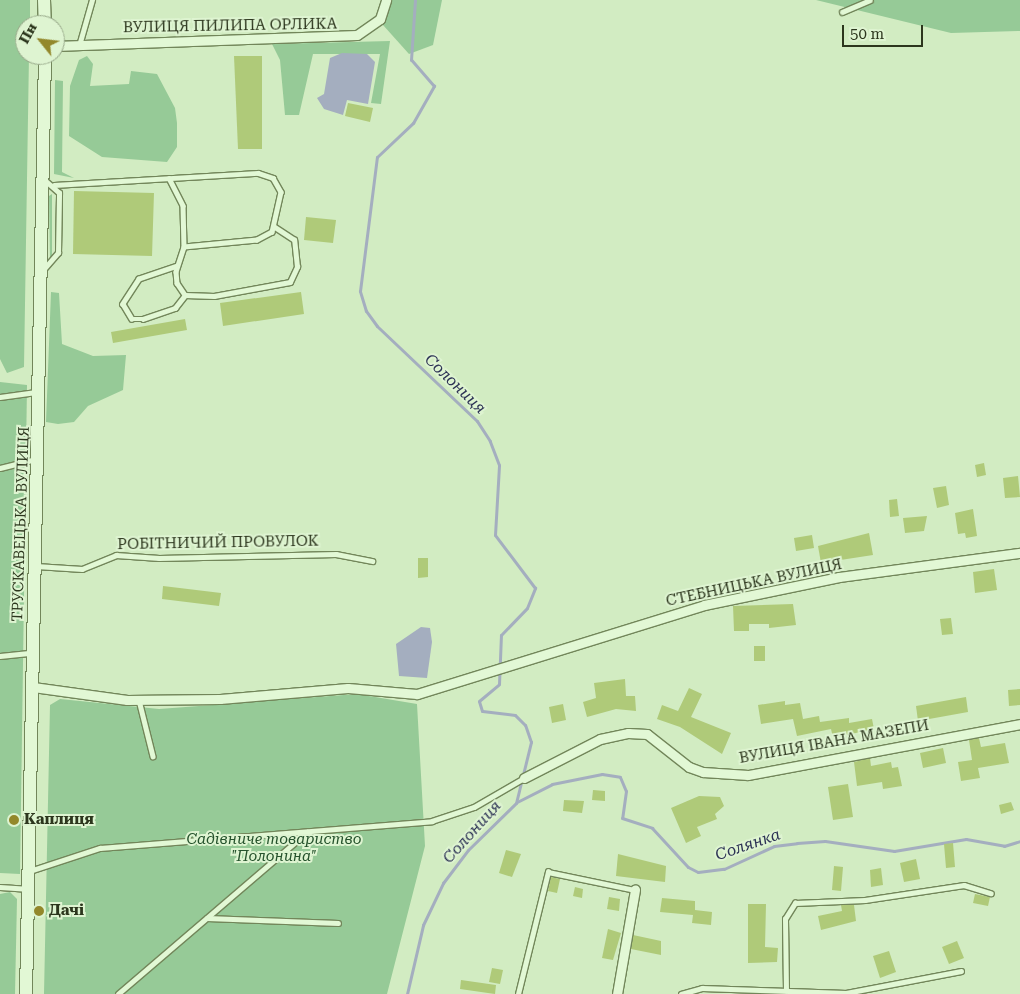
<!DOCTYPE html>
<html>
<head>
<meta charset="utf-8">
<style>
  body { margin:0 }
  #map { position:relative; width:1020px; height:994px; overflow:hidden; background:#d2ecc2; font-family:"Roboto Serif",serif }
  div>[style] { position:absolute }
  .green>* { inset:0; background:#96ca97 }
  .water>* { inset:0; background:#a4aebf }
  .stream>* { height:3px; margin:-1.5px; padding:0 1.5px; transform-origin:1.5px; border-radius:1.5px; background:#a4aebf }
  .building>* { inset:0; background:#afca79 }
  .roads { filter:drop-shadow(1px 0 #72865a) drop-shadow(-1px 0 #72865a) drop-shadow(0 1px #72865a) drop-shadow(0 -1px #72865a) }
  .lane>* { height:4.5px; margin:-2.25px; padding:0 2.25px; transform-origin:2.25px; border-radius:2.25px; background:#e2f8d5 }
  .street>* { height:9px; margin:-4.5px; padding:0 4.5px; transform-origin:4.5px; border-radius:4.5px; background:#e2f8d5 }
  .secondary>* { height:12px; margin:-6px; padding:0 6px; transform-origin:6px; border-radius:6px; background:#e2f8d5 }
  .dots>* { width:14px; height:14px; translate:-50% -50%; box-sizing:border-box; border:2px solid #def4d1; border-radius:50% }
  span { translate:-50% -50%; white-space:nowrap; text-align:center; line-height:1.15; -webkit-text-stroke:4px #def4d1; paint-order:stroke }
  .street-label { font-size:15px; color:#2c361d }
  .poi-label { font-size:15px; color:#2c361d; font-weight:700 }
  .left { translate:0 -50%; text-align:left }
  .park-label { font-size:15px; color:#25522c; font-style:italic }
  .water-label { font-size:16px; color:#2d3355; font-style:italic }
  .north { position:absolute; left:15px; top:15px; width:50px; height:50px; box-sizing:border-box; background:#def4d1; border:1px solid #97a889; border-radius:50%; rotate:299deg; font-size:14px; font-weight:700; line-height:20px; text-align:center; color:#2c361d }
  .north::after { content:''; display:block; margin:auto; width:18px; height:22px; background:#93882b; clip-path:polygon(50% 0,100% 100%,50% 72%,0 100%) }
  .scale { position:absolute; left:842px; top:25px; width:81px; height:22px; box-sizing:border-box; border:2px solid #2c361d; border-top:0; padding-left:6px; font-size:15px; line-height:18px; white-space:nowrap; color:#2c361d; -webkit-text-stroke:4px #def4d1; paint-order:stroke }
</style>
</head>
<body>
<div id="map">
  <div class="green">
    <div style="clip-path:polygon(0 0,30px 0,30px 25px,25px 25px,25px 55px,29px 55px,24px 367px,7px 373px,0 359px)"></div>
    <div style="clip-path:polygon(391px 0,442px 0,433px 45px,409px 54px,383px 25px)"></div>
    <div style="clip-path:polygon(816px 0,1020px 0,1020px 31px,951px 33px)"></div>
    <div style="clip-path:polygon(390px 41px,381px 104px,371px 103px,380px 54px,313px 54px,299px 115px,285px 115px,280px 60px,272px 44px)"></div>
    <div style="clip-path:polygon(87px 56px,93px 64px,90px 86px,129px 84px,131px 71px,157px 74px,175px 108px,177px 123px,177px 147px,167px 162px,102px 157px,69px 136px,70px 86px,79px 60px)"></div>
    <div style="clip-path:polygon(55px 80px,63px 81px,62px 172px,74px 178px,54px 174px)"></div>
    <div style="clip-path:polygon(52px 194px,52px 257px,50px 258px,49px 196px)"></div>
    <div style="clip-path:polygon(51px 292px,59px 293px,62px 344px,93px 356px,126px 355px,123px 390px,88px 406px,74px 422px,58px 424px,46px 422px)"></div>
    <div style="clip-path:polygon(0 382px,27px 385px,20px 874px,0 873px)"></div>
    <div style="clip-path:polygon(357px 694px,417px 704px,425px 846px,387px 994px,44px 994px,50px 705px,60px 699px,159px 709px)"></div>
    <div style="clip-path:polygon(10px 892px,17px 899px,15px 994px,0 994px,0 894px)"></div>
  </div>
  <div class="water">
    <div style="clip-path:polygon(342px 53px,367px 54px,375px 62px,368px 104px,347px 100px,343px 115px,324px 109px,317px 98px,324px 94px,330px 58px)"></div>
    <div style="clip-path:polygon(421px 627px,430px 628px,432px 642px,427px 678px,399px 676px,396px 644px)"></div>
  </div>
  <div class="stream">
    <div style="left:517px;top:802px;width:39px;rotate:-27deg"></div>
    <div style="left:552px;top:784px;width:51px;rotate:-11.3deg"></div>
    <div style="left:602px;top:774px;width:18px;rotate:9deg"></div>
    <div style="left:620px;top:777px;width:15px;rotate:67deg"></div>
    <div style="left:626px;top:791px;width:27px;rotate:98deg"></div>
    <div style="left:622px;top:818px;width:32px;rotate:18deg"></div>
    <div style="left:652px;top:828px;width:53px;rotate:47.3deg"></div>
    <div style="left:688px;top:867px;width:11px;rotate:27deg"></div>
    <div style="left:698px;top:872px;width:26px;rotate:-7deg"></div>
    <div style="left:724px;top:869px;width:55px;rotate:-24.7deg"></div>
    <div style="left:774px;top:846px;width:23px;rotate:-7deg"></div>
    <div style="left:797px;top:843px;width:28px;rotate:-4deg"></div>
    <div style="left:825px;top:841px;width:70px;rotate:8.2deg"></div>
    <div style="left:894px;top:851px;width:73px;rotate:-9.5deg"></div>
    <div style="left:966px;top:839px;width:39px;rotate:10deg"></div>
    <div style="left:1004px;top:846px;width:17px;rotate:-17deg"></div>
    <div style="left:407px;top:994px;width:71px;rotate:-76.9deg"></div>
    <div style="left:423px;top:925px;width:47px;rotate:-64.5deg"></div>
    <div style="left:443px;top:883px;width:41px;rotate:-52.9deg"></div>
    <div style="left:468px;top:850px;width:67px;rotate:-44.4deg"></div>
    <div style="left:516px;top:803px;width:63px;rotate:-76.2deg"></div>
    <div style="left:531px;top:742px;width:18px;rotate:-109deg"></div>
    <div style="left:525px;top:725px;width:14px;rotate:-135deg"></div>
    <div style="left:515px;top:715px;width:33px;rotate:-173deg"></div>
    <div style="left:482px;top:711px;width:10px;rotate:-107deg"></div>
    <div style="left:479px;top:701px;width:26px;rotate:-40deg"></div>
    <div style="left:499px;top:684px;width:49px;rotate:-87.7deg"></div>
    <div style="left:501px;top:635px;width:37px;rotate:-46deg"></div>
    <div style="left:527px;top:608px;width:22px;rotate:-68deg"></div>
    <div style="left:535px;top:588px;width:66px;rotate:-127deg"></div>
    <div style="left:495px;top:535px;width:70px;rotate:-86.7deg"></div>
    <div style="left:499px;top:465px;width:26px;rotate:-111deg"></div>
    <div style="left:490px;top:441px;width:24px;rotate:-123deg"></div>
    <div style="left:477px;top:421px;width:138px;rotate:-136.5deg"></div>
    <div style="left:377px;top:326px;width:19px;rotate:-126deg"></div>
    <div style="left:366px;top:311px;width:21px;rotate:-107deg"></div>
    <div style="left:360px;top:291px;width:135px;rotate:-82.8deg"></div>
    <div style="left:377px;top:157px;width:50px;rotate:-43.4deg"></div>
    <div style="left:413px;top:123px;width:43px;rotate:-60.4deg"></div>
    <div style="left:434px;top:86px;width:35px;rotate:-131deg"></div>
    <div style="left:411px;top:60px;width:60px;rotate:-86.2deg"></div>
  </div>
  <div class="building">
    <div style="clip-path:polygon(234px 56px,262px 56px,262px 149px,238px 149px)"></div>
    <div style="clip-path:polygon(348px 103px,373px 108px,370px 122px,345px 116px)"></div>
    <div style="clip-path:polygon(74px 191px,154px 193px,152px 256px,73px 254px)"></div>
    <div style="clip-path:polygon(306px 217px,336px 220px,333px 243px,304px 240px)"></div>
    <div style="clip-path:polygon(301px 292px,304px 314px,223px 326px,220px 303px)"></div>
    <div style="clip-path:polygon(185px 319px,187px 330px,113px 343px,111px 332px)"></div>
    <div style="clip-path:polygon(984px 463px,986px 475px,977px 477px,975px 465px)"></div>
    <div style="clip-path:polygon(1018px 476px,1020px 497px,1005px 498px,1003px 478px)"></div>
    <div style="clip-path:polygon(946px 486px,949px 505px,937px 508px,933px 488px)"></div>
    <div style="clip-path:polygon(897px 499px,899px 516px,890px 517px,889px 500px)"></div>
    <div style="clip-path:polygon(973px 509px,977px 536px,966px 538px,965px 533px,958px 534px,955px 513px)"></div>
    <div style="clip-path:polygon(927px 516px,924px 531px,905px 533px,903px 518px)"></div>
    <div style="clip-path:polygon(869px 533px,873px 555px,821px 563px,818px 546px)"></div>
    <div style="clip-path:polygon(812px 535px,814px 548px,796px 551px,794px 538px)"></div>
    <div style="clip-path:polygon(418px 558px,428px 558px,428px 577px,418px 578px)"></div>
    <div style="clip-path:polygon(994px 569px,997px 590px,975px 593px,973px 572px)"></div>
    <div style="clip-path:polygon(163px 586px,221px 593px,219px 606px,162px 599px)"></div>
    <div style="clip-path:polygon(793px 604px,796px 625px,769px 628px,769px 624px,749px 624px,749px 631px,734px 631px,733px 606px)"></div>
    <div style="clip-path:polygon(951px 618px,953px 634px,942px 635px,940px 619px)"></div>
    <div style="clip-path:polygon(754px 646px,765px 646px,765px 661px,754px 661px)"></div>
    <div style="clip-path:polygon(625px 679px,626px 696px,635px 696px,636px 711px,616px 709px,587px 717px,583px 702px,596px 698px,594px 683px)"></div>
    <div style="clip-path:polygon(689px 688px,702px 694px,691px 717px,731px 733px,722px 754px,680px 727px,657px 719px,662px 705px,678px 711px)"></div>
    <div style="clip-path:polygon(1020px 689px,1020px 705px,1009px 706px,1008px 690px)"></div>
    <div style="clip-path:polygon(966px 697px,968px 712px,918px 721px,916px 706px)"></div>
    <div style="clip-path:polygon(785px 701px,785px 705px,800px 703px,803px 719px,819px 716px,820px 722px,849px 718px,849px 723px,872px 719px,874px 729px,833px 738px,831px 729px,797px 736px,793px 719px,761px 724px,758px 705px)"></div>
    <div style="clip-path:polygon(563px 704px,566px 720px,552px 723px,549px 707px)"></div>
    <div style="clip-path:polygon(979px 738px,981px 747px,1005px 743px,1009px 763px,978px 768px,980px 778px,961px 781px,958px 762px,972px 760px,969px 740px)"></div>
    <div style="clip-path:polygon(943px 748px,946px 763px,923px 768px,920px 753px)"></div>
    <div style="clip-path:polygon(870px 758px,871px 766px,891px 762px,892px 768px,898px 767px,902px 786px,883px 789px,882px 782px,857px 786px,854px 762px)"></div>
    <div style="clip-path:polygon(848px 784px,853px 817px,833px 820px,828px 787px)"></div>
    <div style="clip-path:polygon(593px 790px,605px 791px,605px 801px,592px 800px)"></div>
    <div style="clip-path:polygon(699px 796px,720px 797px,724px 806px,715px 814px,717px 819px,697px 827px,701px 836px,686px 843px,671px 808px)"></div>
    <div style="clip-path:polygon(564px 800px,584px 801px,582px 813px,563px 811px)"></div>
    <div style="clip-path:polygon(1011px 802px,1014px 810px,1001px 814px,999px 805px)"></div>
    <div style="clip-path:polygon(953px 843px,955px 867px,946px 868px,944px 844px)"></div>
    <div style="clip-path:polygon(506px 850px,521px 854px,512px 877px,499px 873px)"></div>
    <div style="clip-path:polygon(618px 854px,666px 866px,665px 882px,616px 876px)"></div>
    <div style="clip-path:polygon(916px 859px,920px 879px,904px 882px,900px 863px)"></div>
    <div style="clip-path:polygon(834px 866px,843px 867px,841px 891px,832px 890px)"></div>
    <div style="clip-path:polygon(881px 868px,883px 885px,871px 887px,870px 870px)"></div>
    <div style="clip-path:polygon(551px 877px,560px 879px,557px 893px,548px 891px)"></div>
    <div style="clip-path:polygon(575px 887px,583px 889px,582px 898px,573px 896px)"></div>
    <div style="clip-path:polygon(975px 894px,990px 897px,988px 906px,973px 903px)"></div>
    <div style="clip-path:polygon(609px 897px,620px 899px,619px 911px,607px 909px)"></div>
    <div style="clip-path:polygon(662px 898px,695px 901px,695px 910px,712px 912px,711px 925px,692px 923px,693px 915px,660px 912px)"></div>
    <div style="clip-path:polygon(748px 904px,766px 904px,765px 947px,778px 948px,777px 962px,748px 963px)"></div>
    <div style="clip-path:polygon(841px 905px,854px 905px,856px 921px,821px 930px,818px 916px,842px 911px)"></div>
    <div style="clip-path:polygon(608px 929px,621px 933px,613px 960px,602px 958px)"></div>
    <div style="clip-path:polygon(633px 935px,661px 941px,661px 955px,631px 949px)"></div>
    <div style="clip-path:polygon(957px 941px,964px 958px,949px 964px,942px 947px)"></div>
    <div style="clip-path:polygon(889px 951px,896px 972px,880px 978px,873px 956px)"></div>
    <div style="clip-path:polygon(492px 968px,503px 970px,500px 984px,489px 982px)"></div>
    <div style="clip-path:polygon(461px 980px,496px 985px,495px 994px,460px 989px)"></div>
  </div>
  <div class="roads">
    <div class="lane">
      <div style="left:842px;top:12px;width:30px;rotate:-23deg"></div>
      <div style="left:80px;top:42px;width:44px;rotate:-74.1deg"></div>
      <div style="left:169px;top:178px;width:31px;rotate:63deg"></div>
      <div style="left:183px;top:206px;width:41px;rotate:88.6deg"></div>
      <div style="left:54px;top:185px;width:204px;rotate:-3.4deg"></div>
      <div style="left:258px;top:173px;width:16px;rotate:18deg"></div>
      <div style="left:273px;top:178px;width:16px;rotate:60deg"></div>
      <div style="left:281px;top:192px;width:41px;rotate:102.7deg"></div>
      <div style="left:272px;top:232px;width:17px;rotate:152deg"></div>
      <div style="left:257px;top:240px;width:73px;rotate:174.5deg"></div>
      <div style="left:184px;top:247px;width:26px;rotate:108deg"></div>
      <div style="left:176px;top:272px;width:11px;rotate:85deg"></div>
      <div style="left:177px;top:283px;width:14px;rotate:56deg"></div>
      <div style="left:185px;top:295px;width:29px;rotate:2deg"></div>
      <div style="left:214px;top:296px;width:77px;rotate:-10.4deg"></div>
      <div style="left:290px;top:282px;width:17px;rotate:-65deg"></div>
      <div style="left:297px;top:267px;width:27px;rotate:-96deg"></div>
      <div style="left:294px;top:240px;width:24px;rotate:-147deg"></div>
      <div style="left:177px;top:266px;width:40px;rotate:161.1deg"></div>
      <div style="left:139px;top:279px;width:30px;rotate:123deg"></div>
      <div style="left:123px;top:304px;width:17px;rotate:59deg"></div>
      <div style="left:132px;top:319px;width:11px"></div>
      <div style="left:143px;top:319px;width:34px;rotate:-19deg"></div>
      <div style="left:175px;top:308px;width:16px;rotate:-52deg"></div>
      <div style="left:43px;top:270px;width:23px;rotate:-49deg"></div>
      <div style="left:58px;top:253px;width:60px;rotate:-89deg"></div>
      <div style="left:59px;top:193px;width:18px;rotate:-139deg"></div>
      <div style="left:0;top:397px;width:36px;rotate:-8deg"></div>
      <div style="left:0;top:468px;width:36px;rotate:-14deg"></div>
      <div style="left:36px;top:566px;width:46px;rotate:3.7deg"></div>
      <div style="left:82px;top:569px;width:37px;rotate:-22deg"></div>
      <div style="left:116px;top:555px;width:43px;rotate:4deg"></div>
      <div style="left:159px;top:558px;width:177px;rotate:-1.3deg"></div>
      <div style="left:336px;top:554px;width:37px;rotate:11deg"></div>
      <div style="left:0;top:656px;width:31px;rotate:-6deg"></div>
      <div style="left:139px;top:700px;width:58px;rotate:76deg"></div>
      <div style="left:30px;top:871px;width:74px;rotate:-18.2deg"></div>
      <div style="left:100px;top:848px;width:333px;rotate:-4.6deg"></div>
      <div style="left:432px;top:821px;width:44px;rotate:-18.4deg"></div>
      <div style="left:474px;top:807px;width:58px;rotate:-30.1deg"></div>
      <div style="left:0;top:887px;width:26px;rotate:4deg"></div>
      <div style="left:207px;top:918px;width:131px;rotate:2.2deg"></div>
      <div style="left:786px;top:991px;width:72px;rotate:-90.8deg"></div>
      <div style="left:785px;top:919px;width:19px;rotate:-58deg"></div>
      <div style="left:795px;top:903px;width:70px;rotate:-2.5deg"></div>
      <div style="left:865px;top:900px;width:100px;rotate:-8.6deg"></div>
      <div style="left:964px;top:885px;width:28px;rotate:17deg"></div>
      <div style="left:118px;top:994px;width:249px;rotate:-40.6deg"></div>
      <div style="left:518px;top:994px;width:126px;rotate:-76.2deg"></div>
      <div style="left:548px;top:872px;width:89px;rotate:11.7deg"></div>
      <div style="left:681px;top:994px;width:22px;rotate:-16deg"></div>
      <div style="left:702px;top:988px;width:144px;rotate:2deg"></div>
      <div style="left:846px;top:993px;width:117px;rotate:-10.8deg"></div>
    </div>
    <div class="street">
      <div style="left:55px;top:46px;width:302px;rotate:-2.1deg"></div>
      <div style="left:357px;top:35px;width:28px;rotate:-35deg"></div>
      <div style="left:380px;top:19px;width:20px;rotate:-72deg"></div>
      <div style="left:33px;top:687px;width:95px;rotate:7.9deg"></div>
      <div style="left:127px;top:700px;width:93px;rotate:-0.6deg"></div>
      <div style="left:220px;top:699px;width:128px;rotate:-4.9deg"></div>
      <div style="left:348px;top:688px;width:69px;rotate:5deg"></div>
      <div style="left:417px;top:694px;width:300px;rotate:-17.2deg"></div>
      <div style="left:704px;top:605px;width:138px;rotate:-11.7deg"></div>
      <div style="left:839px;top:577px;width:183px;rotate:-7.6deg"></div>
      <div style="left:524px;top:778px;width:85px;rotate:-27.2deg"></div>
      <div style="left:600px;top:739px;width:29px;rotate:-12deg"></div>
      <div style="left:628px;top:733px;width:19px;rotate:3deg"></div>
      <div style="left:647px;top:734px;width:53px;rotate:38.2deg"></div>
      <div style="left:689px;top:767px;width:15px;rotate:20deg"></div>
      <div style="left:703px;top:772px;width:45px;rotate:3.8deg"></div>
      <div style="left:748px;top:775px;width:277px;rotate:-10.6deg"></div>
      <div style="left:617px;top:994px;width:106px;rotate:-80.2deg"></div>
    </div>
    <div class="secondary">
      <div style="left:44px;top:0;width:25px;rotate:88deg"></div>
      <div style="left:26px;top:994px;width:939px;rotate:-88.84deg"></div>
    </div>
  </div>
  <div class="dots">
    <div style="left:14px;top:820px;background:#93882b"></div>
    <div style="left:39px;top:911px;background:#93882b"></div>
  </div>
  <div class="street-label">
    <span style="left:230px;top:26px;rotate:-1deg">ВУЛИЦЯ ПИЛИПА ОРЛИКА</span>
    <span style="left:21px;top:524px;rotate:-88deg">ТРУСКАВЕЦЬКА ВУЛИЦЯ</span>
    <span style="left:218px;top:543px;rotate:-1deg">РОБІТНИЧИЙ ПРОВУЛОК</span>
    <span style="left:754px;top:583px;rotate:-12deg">СТЕБНИЦЬКА ВУЛИЦЯ</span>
    <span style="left:834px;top:742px;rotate:-10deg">ВУЛИЦЯ ІВАНА МАЗЕПИ</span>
  </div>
  <div class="poi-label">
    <span class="left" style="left:24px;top:820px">Каплиця</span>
    <span class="left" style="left:49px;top:911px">Дачі</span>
  </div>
  <div class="park-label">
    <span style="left:274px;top:848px">Садівниче товариство<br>"Полонина"</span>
  </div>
  <div class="water-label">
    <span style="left:455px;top:384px;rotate:44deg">Солониця</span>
    <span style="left:472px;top:832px;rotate:-48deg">Солониця</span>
    <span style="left:748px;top:845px;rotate:-19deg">Солянка</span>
  </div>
  <div class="north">Пн</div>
  <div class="scale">50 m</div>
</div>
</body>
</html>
